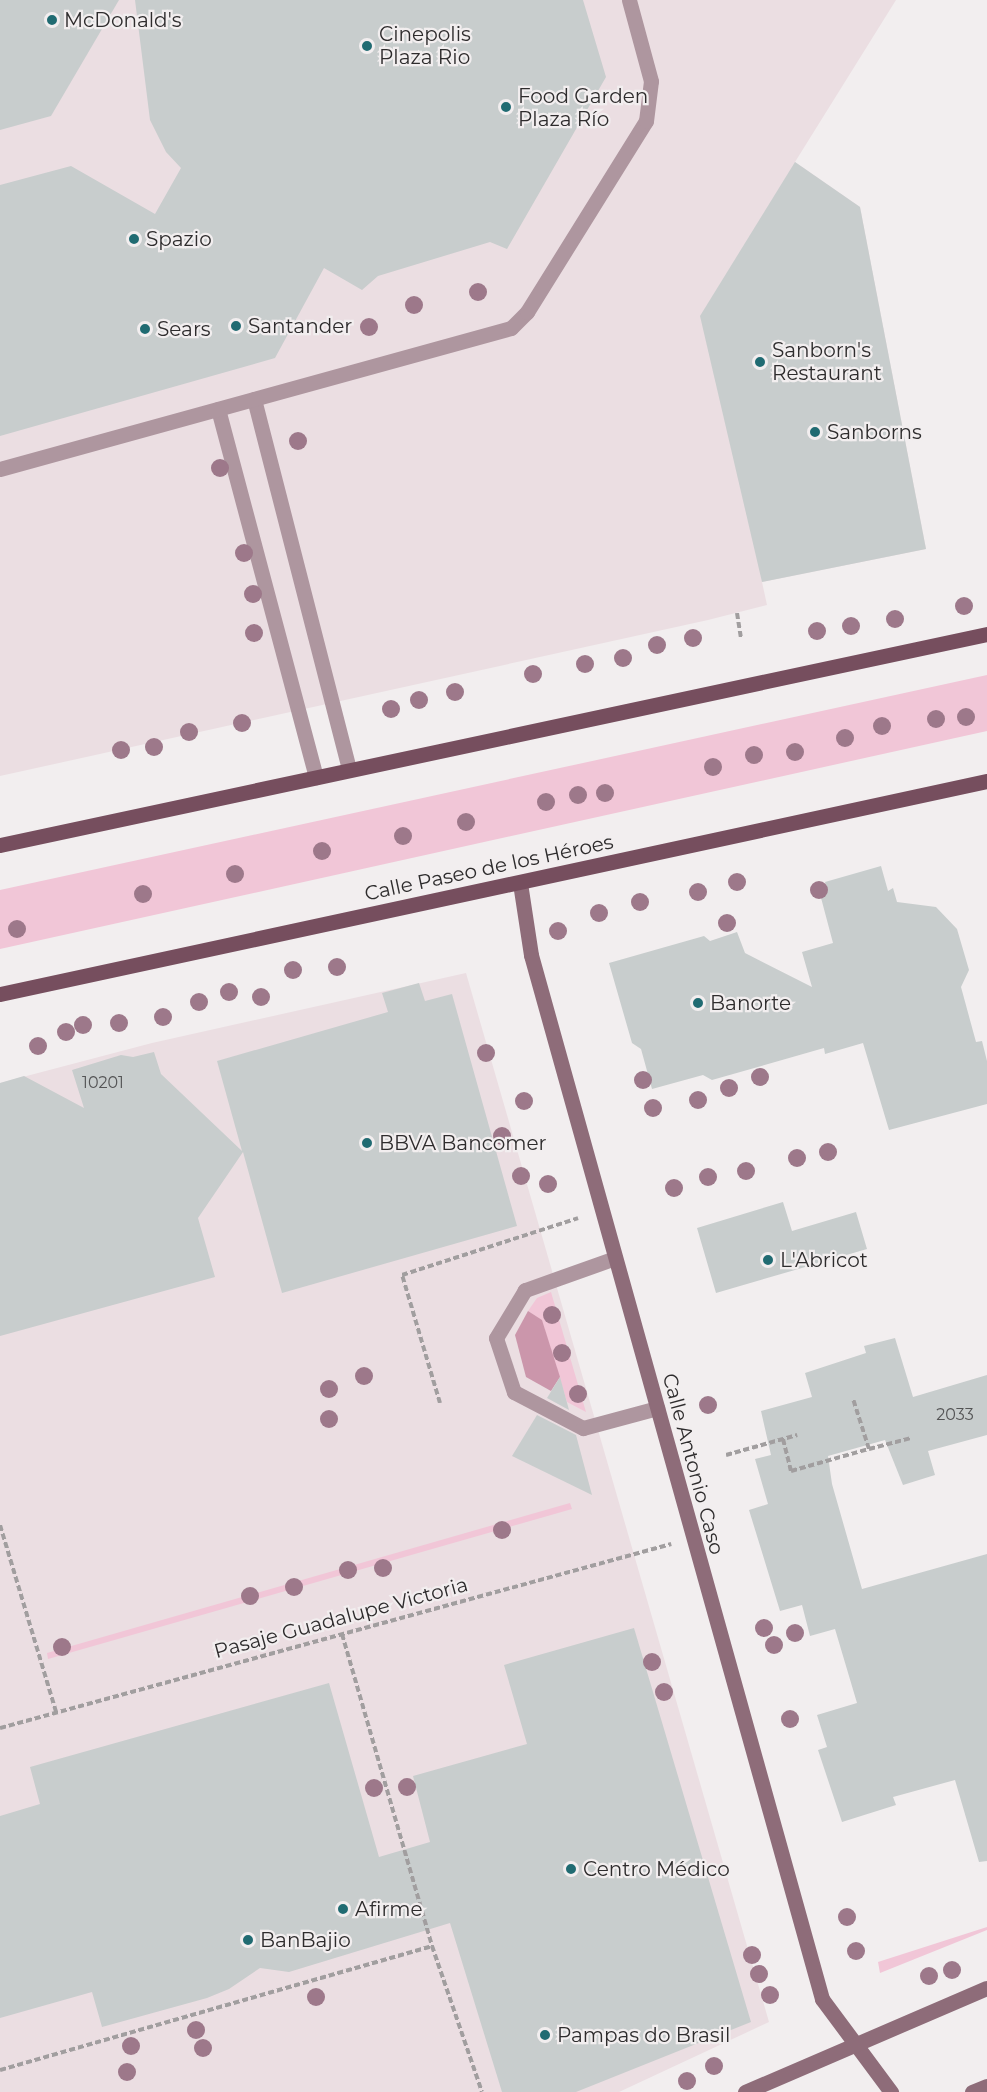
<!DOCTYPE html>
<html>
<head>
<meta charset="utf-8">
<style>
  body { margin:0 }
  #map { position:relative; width:987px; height:2092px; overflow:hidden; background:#f2eeef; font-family:Montserrat,sans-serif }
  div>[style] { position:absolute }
  .built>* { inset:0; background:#ebdee2 }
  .green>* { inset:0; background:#f1c6d7 }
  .water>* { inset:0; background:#cb96ab }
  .building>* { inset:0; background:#c8cdcd }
  .path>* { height:4px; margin-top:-2px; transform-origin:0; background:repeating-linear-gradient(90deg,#a19e9f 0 6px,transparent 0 9px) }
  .lane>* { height:15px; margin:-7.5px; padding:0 7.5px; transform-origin:7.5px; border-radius:7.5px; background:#ae969f }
  .secondary>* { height:15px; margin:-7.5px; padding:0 7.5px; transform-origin:7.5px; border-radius:7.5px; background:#8e6c79 }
  .primary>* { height:15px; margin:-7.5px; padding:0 7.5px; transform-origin:7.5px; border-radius:7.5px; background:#764e5e }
  .trees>* { width:18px; height:18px; margin:-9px; border-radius:50%; background:#9d788a }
  .dots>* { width:16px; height:16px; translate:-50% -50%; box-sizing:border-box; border:3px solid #f2eeef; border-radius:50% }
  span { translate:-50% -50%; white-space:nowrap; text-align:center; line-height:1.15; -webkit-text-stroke:4.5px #f2eeef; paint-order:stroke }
  .number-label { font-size:16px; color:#545455 }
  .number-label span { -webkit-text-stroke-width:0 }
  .poi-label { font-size:20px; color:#2e2c2d }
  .left { translate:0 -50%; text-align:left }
  .street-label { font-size:20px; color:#2e2c2d }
</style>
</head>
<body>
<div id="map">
  <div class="built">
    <div style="clip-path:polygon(0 0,896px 0,795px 162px,860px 207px,926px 549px,762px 582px,767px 605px,708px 620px,0 776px)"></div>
    <div style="clip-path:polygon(466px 973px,769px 2022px,619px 2092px,0 2092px,0 1083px,152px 1043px)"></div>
  </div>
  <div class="green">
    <div style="clip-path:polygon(987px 675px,987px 731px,0 949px,0 890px)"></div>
    <div style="clip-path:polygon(551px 1292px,586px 1412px,567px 1402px,542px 1321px,528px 1311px,537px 1298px)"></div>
    <div style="clip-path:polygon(570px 1503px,572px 1509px,48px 1659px,47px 1653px)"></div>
    <div style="clip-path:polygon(987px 1927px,987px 1930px,880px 1973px,878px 1962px)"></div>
  </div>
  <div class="water">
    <div style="clip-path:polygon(528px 1311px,542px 1320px,560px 1377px,551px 1391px,526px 1377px,515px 1335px)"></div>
  </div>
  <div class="building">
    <div style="clip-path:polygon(0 0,119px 0,51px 116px,0 130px)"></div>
    <div style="clip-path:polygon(135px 0,583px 0,606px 77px,507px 249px,490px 242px,378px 276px,362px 290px,324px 268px,275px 358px,0 436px,0 185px,71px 166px,155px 214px,181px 168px,166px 152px,150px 120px)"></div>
    <div style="clip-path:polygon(795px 162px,860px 207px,926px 549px,762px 582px,700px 316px)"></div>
    <div style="clip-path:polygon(881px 866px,888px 891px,893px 888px,897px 902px,936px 907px,957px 929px,969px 970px,961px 987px,976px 1042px,982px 1041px,987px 1061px,987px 1104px,889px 1130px,863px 1043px,825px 1054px,824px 1048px,712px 1080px,703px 1075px,652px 1089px,641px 1049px,632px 1043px,609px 963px,704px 936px,710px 941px,737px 932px,745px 953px,812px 987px,802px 952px,833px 943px,820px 894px,828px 891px,825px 882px)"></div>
    <div style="clip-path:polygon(419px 983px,425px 1001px,452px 994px,517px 1226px,282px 1293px,243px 1152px,198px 1218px,215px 1277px,0 1336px,0 1083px,24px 1076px,84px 1108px,72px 1070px,121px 1055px,133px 1057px,154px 1052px,161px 1074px,242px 1151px,217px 1061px,388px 1012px,382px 993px)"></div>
    <div style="clip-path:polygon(783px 1202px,792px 1231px,856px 1212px,867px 1249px,716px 1293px,697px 1228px)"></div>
    <div style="clip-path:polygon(895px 1338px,913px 1397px,987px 1375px,987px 1435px,928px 1451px,935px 1475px,903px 1485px,885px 1440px,828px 1456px,832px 1484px,862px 1589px,987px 1554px,987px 1861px,979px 1862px,955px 1780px,893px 1797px,896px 1805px,842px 1822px,818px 1750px,827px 1747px,817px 1715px,857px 1703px,835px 1629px,810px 1636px,802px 1605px,780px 1611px,749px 1510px,768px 1504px,755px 1459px,771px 1455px,761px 1411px,812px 1397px,805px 1373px,866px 1353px,864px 1346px)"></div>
    <div style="clip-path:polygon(560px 1377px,569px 1410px,547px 1398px)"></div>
    <div style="clip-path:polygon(537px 1415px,576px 1435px,592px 1495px,512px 1456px)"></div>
    <div style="clip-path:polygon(634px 1628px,751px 2022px,576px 2092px,502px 2092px,450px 1923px,289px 1972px,260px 1968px,229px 1989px,207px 1998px,102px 2027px,92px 1992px,0 2018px,0 1816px,40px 1804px,30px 1767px,329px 1683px,379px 1857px,430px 1842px,413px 1776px,527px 1744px,504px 1665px)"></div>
  </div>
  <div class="path">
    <div style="left:737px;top:613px;width:26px;rotate:81deg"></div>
    <div style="left:440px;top:1403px;width:134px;rotate:-106.5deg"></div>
    <div style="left:402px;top:1275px;width:185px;rotate:-17.9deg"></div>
    <div style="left:783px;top:1439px;width:33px;rotate:76deg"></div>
    <div style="left:791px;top:1471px;width:81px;rotate:-15.8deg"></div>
    <div style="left:869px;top:1449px;width:52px;rotate:-107.7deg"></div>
    <div style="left:869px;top:1449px;width:43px;rotate:-14.7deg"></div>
    <div style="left:726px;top:1455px;width:74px;rotate:-15.7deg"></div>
    <div style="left:0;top:1525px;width:195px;rotate:73.3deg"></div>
    <div style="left:342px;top:1634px;width:325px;rotate:73.9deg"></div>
    <div style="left:432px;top:1946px;width:154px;rotate:71.1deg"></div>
    <div style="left:0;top:1728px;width:696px;rotate:-15.33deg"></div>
    <div style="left:0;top:2070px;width:449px;rotate:-16deg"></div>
  </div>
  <div class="lane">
    <div style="left:254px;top:399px;width:382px;rotate:75.6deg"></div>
    <div style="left:218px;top:409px;width:381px;rotate:75.1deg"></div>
    <div style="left:0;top:469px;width:530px;rotate:-15.43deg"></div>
    <div style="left:511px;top:328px;width:23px;rotate:-45deg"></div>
    <div style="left:527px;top:312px;width:225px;rotate:-58.1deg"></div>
    <div style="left:646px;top:121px;width:40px;rotate:-82.9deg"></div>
    <div style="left:651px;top:81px;width:84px;rotate:-105.2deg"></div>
    <div style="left:615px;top:1258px;width:96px;rotate:160.4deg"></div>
    <div style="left:525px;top:1290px;width:56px;rotate:121.1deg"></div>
    <div style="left:496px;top:1338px;width:57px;rotate:71.6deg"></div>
    <div style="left:514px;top:1392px;width:78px;rotate:27.6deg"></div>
    <div style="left:583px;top:1428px;width:77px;rotate:-15.1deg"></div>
  </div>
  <div class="secondary">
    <div style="left:520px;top:883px;width:73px;rotate:81.3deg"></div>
    <div style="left:531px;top:955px;width:1084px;rotate:74.42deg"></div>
    <div style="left:822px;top:1999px;width:116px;rotate:53.4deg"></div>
    <div style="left:745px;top:2092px;width:263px;rotate:-23.3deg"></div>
    <div style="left:972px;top:2092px;width:16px;rotate:-22deg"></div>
  </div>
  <div class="primary">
    <div style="left:0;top:845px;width:1009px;rotate:-12.07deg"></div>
    <div style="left:0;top:994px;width:1010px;rotate:-12.18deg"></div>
  </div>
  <div class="trees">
    <div style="left:478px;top:292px"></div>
    <div style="left:414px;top:305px"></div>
    <div style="left:369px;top:327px"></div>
    <div style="left:298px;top:441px"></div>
    <div style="left:220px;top:468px"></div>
    <div style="left:244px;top:553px"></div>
    <div style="left:253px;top:594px"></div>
    <div style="left:964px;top:606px"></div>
    <div style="left:895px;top:619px"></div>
    <div style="left:851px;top:626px"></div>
    <div style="left:817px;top:631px"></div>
    <div style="left:254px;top:633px"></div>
    <div style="left:693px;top:638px"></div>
    <div style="left:657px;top:645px"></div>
    <div style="left:623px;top:658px"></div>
    <div style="left:585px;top:664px"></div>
    <div style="left:533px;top:674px"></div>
    <div style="left:455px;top:692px"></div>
    <div style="left:419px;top:700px"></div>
    <div style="left:391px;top:709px"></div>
    <div style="left:966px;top:717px"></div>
    <div style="left:936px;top:719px"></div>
    <div style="left:242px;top:723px"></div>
    <div style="left:882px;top:726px"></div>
    <div style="left:189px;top:732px"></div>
    <div style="left:845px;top:738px"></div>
    <div style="left:154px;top:747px"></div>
    <div style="left:121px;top:750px"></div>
    <div style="left:795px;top:752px"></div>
    <div style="left:754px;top:755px"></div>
    <div style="left:713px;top:767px"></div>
    <div style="left:605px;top:793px"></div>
    <div style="left:578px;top:795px"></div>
    <div style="left:546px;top:802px"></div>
    <div style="left:466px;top:822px"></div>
    <div style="left:403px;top:836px"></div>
    <div style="left:322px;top:851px"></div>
    <div style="left:235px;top:874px"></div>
    <div style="left:737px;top:882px"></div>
    <div style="left:819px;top:890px"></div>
    <div style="left:698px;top:892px"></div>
    <div style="left:143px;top:894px"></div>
    <div style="left:640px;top:902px"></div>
    <div style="left:599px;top:913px"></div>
    <div style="left:727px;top:923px"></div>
    <div style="left:17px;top:929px"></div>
    <div style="left:558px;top:931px"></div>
    <div style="left:337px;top:967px"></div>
    <div style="left:293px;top:970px"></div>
    <div style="left:229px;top:992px"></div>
    <div style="left:261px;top:997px"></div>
    <div style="left:199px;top:1002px"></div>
    <div style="left:163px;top:1017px"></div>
    <div style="left:119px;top:1023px"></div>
    <div style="left:83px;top:1025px"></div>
    <div style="left:66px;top:1032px"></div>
    <div style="left:38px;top:1046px"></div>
    <div style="left:486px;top:1053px"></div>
    <div style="left:760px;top:1077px"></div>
    <div style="left:643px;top:1080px"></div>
    <div style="left:729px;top:1088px"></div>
    <div style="left:698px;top:1100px"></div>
    <div style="left:524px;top:1101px"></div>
    <div style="left:653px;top:1108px"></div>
    <div style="left:502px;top:1136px"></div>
    <div style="left:828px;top:1152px"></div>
    <div style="left:797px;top:1158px"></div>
    <div style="left:746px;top:1171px"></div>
    <div style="left:521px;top:1176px"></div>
    <div style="left:708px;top:1177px"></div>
    <div style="left:548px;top:1184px"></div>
    <div style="left:674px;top:1188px"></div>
    <div style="left:552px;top:1315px"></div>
    <div style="left:562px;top:1353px"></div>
    <div style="left:364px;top:1376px"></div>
    <div style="left:329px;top:1389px"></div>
    <div style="left:578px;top:1394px"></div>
    <div style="left:708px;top:1405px"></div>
    <div style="left:329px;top:1419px"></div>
    <div style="left:502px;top:1530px"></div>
    <div style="left:383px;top:1568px"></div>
    <div style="left:348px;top:1570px"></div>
    <div style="left:294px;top:1587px"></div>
    <div style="left:250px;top:1596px"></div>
    <div style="left:764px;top:1628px"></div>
    <div style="left:795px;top:1633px"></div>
    <div style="left:774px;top:1645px"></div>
    <div style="left:62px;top:1647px"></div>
    <div style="left:652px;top:1662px"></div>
    <div style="left:664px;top:1692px"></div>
    <div style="left:790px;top:1719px"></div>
    <div style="left:407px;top:1787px"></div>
    <div style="left:374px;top:1788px"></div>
    <div style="left:847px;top:1917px"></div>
    <div style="left:856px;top:1951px"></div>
    <div style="left:752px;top:1955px"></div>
    <div style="left:952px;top:1970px"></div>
    <div style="left:759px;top:1974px"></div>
    <div style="left:929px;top:1976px"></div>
    <div style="left:770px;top:1995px"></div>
    <div style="left:316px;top:1997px"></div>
    <div style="left:196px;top:2030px"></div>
    <div style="left:131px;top:2046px"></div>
    <div style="left:203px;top:2048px"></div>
    <div style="left:714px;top:2066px"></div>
    <div style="left:127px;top:2072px"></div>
    <div style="left:687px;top:2081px"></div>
  </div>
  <div class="dots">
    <div style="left:52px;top:20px;background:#206b72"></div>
    <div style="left:367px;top:46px;background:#206b72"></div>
    <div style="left:506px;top:107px;background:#206b72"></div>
    <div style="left:134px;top:239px;background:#206b72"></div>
    <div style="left:236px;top:326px;background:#206b72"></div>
    <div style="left:145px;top:329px;background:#206b72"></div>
    <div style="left:760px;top:362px;background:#206b72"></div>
    <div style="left:815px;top:432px;background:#206b72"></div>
    <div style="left:698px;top:1003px;background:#206b72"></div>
    <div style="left:367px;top:1143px;background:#206b72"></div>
    <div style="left:768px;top:1260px;background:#206b72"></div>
    <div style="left:571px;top:1869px;background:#206b72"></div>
    <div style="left:343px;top:1909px;background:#206b72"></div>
    <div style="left:248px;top:1940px;background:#206b72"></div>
    <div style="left:545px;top:2035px;background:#206b72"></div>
  </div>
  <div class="number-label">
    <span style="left:103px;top:1083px">10201</span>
    <span style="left:955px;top:1415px">2033</span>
  </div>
  <div class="poi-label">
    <span class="left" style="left:64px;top:20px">McDonald's</span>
    <span class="left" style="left:379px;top:46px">Cinepolis<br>Plaza Rio</span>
    <span class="left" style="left:518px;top:108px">Food Garden<br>Plaza Río</span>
    <span class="left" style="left:146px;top:239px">Spazio</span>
    <span class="left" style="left:248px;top:326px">Santander</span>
    <span class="left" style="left:157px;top:329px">Sears</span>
    <span class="left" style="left:772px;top:362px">Sanborn's<br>Restaurant</span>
    <span class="left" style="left:827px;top:432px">Sanborns</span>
    <span class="left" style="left:710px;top:1003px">Banorte</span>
    <span class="left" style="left:379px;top:1143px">BBVA Bancomer</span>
    <span class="left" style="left:780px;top:1260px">L'Abricot</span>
    <span class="left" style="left:583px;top:1869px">Centro Médico</span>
    <span class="left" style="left:355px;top:1909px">Afirme</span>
    <span class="left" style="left:260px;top:1940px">BanBajio</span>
    <span class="left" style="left:557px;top:2035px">Pampas do Brasil</span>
  </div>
  <div class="street-label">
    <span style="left:489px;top:868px;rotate:-12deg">Calle Paseo de los Héroes</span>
    <span style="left:693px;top:1464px;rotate:75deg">Calle Antonio Caso</span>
    <span style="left:341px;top:1618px;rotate:-15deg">Pasaje Guadalupe Victoria</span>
  </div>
</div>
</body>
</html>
